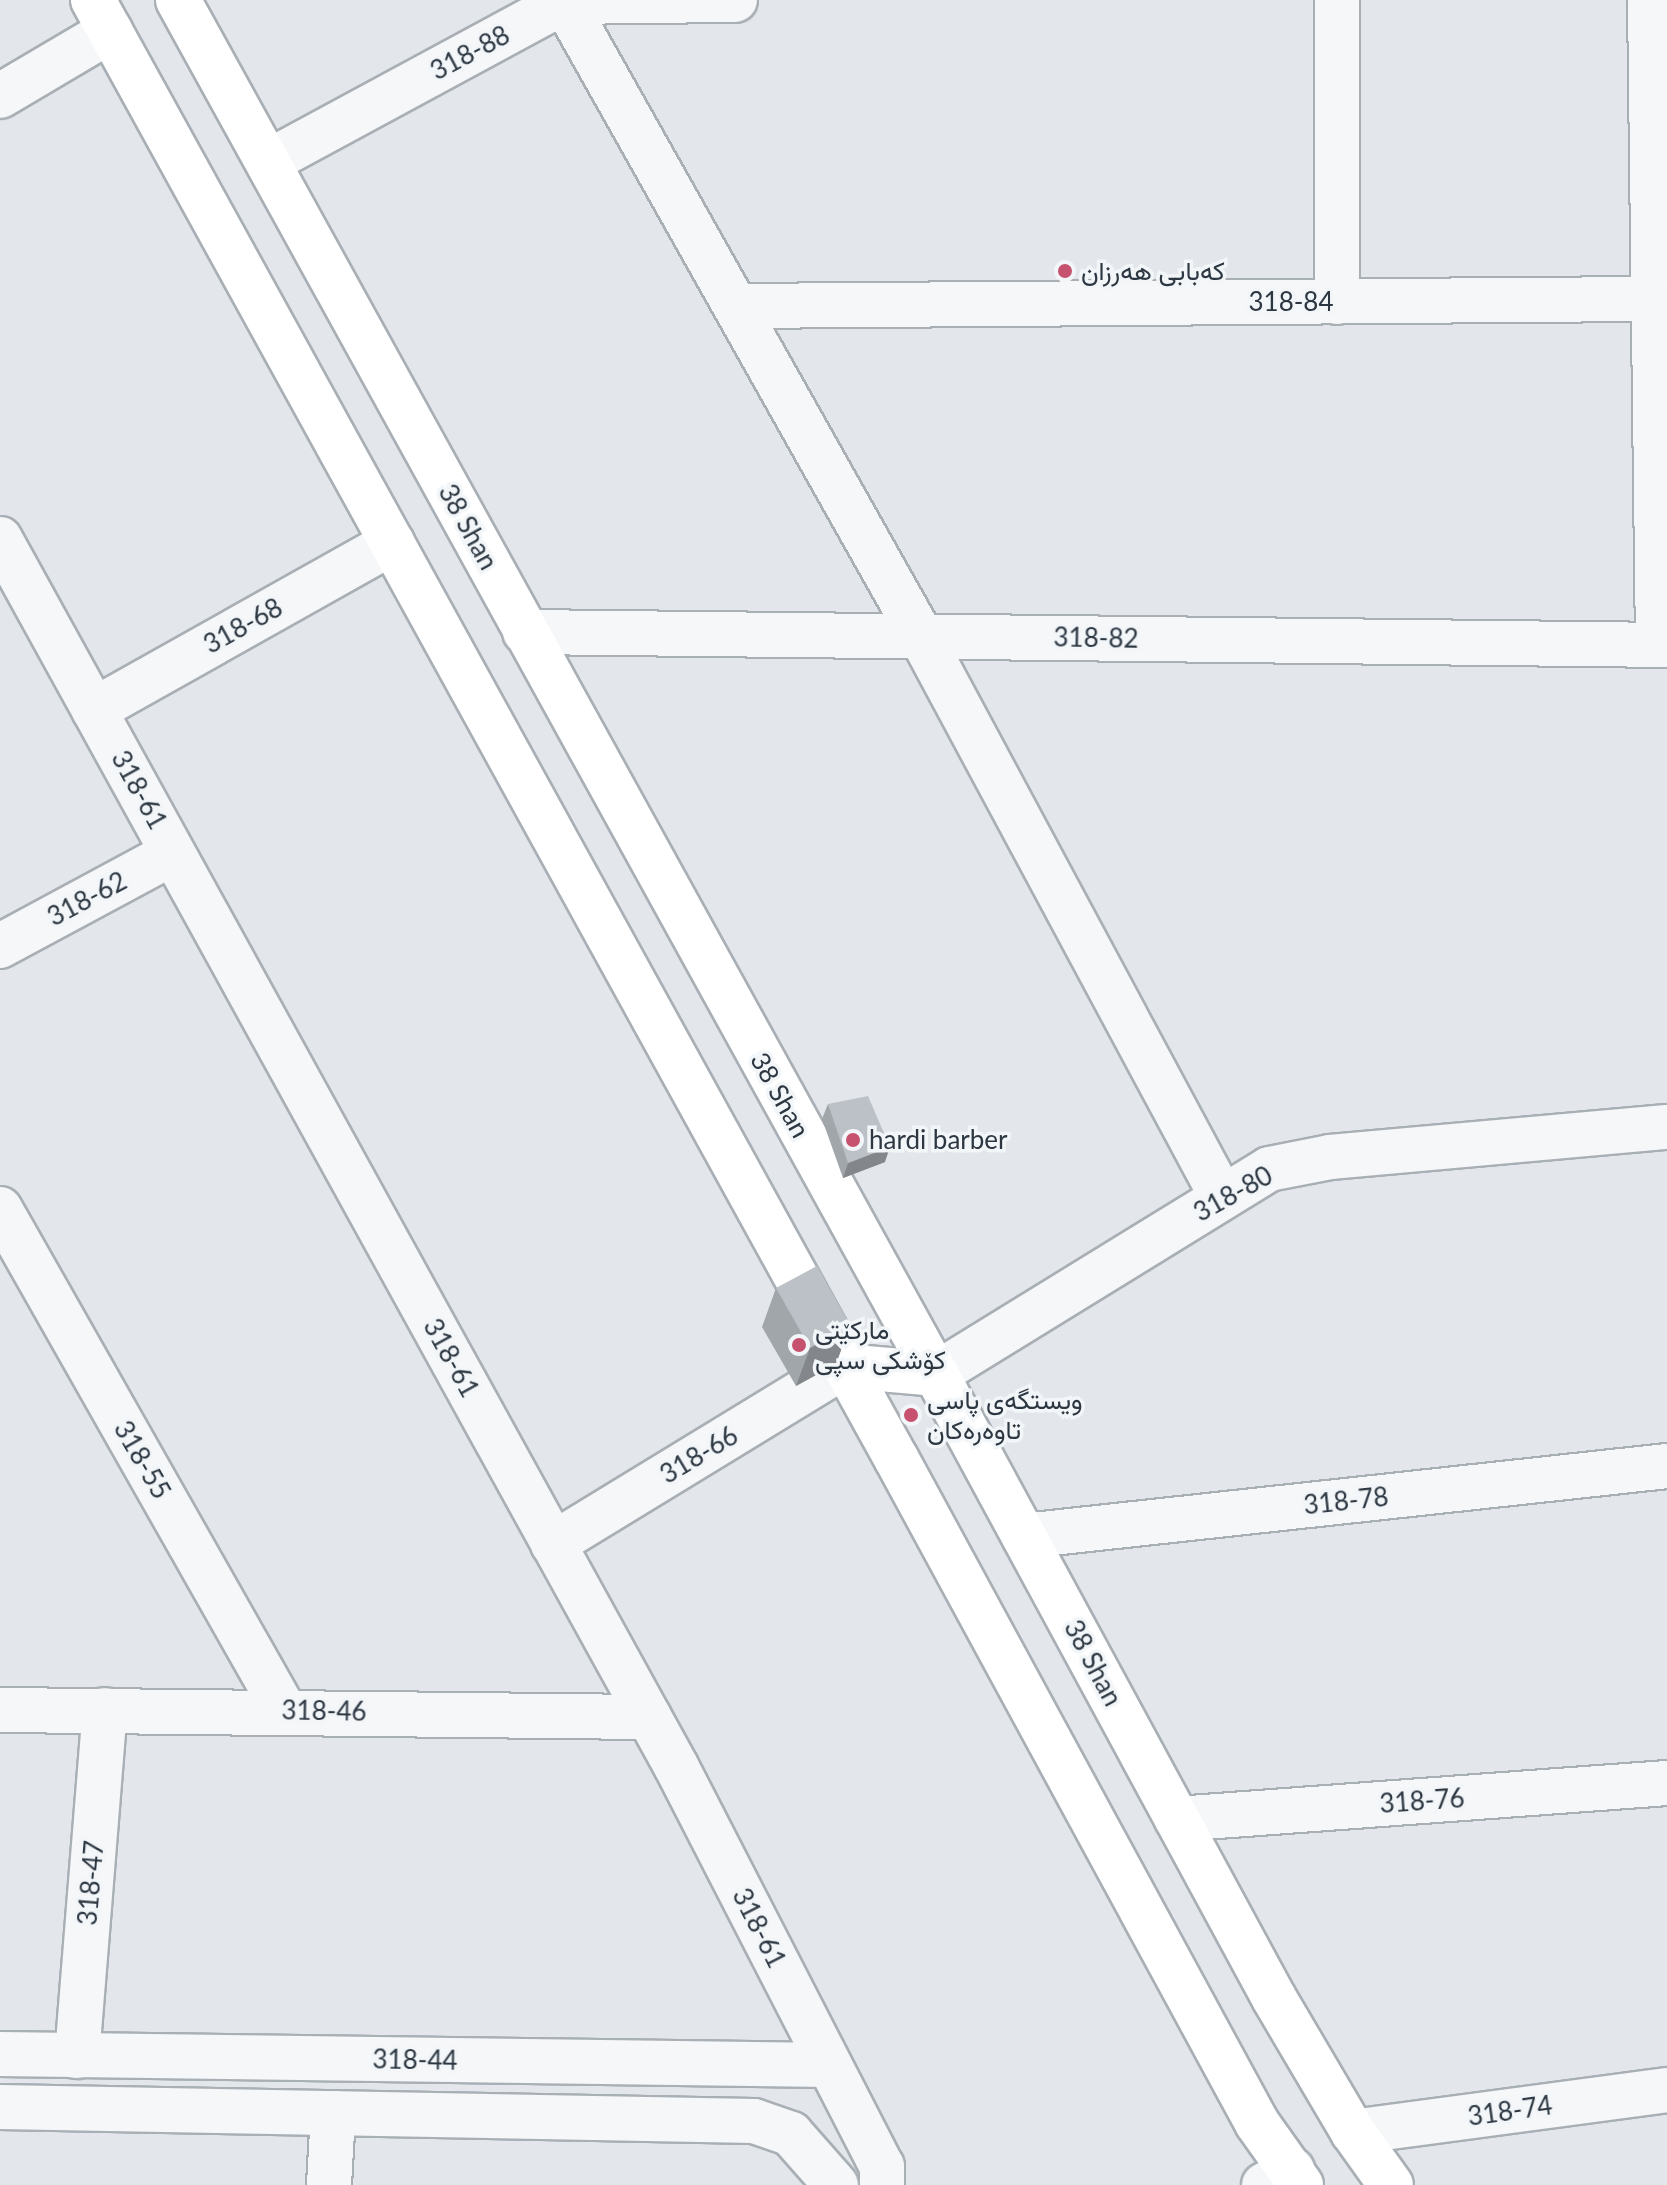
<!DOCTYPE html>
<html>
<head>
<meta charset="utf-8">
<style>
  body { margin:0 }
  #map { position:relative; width:1667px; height:2185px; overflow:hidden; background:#e3e7eb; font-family:Lato,Vazirmatn,sans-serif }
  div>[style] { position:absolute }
  .roads { filter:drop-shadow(2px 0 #a8afb5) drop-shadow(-2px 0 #a8afb5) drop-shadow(0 2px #a8afb5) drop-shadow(0 -2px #a8afb5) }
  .street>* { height:44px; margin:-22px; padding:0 22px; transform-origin:22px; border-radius:22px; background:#f6f7f9 }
  .secondary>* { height:44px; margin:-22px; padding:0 22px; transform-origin:22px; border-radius:22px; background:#fff }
  .wall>* { inset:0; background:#a1a6ab }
  .shaded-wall>* { inset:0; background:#83878b }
  .building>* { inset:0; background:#bbc1c7 }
  .dots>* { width:22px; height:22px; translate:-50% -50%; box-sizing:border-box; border:4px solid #f3f6f8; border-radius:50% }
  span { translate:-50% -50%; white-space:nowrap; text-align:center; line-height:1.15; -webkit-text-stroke:7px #f3f6f8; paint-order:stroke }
  .street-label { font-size:26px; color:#2c3742 }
  .poi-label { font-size:26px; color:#2c3742 }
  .left { translate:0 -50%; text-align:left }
</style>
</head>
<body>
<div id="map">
  <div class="roads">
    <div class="street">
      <div style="left:563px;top:0;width:730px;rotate:60.63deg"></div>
      <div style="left:921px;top:636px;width:637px;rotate:61.78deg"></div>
      <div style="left:1337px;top:0;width:302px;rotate:90deg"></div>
      <div style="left:1650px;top:0;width:645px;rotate:89.29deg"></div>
      <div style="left:0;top:96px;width:128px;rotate:-30.6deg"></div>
      <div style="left:268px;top:162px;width:336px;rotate:-28.4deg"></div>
      <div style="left:564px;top:2px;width:171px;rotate:-0.7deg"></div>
      <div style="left:736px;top:306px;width:918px;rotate:-0.44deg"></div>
      <div style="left:0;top:539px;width:1401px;rotate:61.15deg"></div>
      <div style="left:676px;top:1766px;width:450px;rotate:62.8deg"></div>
      <div style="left:882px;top:2166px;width:19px;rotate:90deg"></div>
      <div style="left:525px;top:632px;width:1142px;rotate:0.65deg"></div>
      <div style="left:94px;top:710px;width:342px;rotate:-29.3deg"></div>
      <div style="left:0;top:946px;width:196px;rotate:-28.3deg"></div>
      <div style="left:0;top:1209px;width:576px;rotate:60.45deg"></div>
      <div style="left:936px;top:1374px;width:391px;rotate:-31.6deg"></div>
      <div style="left:1269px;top:1169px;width:62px;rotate:-11.1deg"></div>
      <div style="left:1330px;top:1157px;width:338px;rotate:-5.1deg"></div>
      <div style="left:1024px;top:1536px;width:647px;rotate:-6.21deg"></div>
      <div style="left:553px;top:1544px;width:342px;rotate:-31.4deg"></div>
      <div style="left:0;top:1710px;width:649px;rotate:0.62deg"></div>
      <div style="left:1177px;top:1819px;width:491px;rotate:-4.2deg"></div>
      <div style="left:0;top:2054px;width:829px;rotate:0.76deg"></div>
      <div style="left:77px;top:2056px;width:347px;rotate:-85.4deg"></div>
      <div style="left:0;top:2107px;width:754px;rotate:1.06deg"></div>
      <div style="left:754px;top:2121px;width:39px;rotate:19deg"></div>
      <div style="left:791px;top:2134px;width:68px;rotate:48.6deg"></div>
      <div style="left:1353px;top:2132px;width:317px;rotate:-7.6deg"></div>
      <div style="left:329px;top:2185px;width:72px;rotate:-86.8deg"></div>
      <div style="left:1264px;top:2185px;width:32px;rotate:-28deg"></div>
    </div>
    <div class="secondary">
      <div style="left:93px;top:0;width:1665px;rotate:61.16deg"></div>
      <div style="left:896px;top:1458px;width:757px;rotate:61.5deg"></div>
      <div style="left:1257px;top:2123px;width:76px;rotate:54.6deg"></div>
      <div style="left:178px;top:0;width:1569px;rotate:61.12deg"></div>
      <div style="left:936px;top:1374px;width:710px;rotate:61.56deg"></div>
      <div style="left:1274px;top:1998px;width:156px;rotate:59.5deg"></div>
      <div style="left:1353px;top:2132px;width:65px;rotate:54.4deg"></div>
      <div style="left:845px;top:1366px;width:91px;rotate:5deg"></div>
    </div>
  </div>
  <div class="wall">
    <div style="clip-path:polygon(828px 1104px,885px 1162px,843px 1178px,822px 1119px)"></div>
    <div style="clip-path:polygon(776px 1288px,850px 1325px,836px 1364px,796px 1386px,762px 1327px)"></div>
  </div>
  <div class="shaded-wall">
    <div style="clip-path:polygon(890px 1147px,885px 1162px,843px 1178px,848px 1163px)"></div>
    <div style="clip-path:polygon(850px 1325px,836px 1364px,796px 1386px,810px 1348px)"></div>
  </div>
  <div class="building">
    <div style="clip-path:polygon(868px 1096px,890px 1147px,848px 1163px,828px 1104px)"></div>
    <div style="clip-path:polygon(817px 1266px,850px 1325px,810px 1348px,776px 1288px)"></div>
  </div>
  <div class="dots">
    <div style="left:1065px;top:271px;background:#c65270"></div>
    <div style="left:853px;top:1140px;background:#c65270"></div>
    <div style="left:799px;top:1345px;background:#c65270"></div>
    <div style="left:911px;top:1415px;background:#c65270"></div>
  </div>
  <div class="street-label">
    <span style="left:470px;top:53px;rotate:-28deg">318-88</span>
    <span style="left:1291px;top:302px">318-84</span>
    <span style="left:468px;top:527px;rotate:61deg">38 Shan</span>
    <span style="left:243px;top:626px;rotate:-29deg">318-68</span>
    <span style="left:1096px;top:638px;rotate:1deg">318-82</span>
    <span style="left:139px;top:790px;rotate:61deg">318-61</span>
    <span style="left:87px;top:899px;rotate:-28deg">318-62</span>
    <span style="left:780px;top:1095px;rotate:61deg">38 Shan</span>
    <span style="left:1233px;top:1194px;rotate:-29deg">318-80</span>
    <span style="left:451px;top:1358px;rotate:61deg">318-61</span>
    <span style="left:699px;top:1455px;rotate:-31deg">318-66</span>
    <span style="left:142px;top:1460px;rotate:60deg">318-55</span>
    <span style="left:1346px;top:1501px;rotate:-6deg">318-78</span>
    <span style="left:1093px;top:1663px;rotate:62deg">38 Shan</span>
    <span style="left:324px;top:1711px;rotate:1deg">318-46</span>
    <span style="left:1422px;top:1801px;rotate:-4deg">318-76</span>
    <span style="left:91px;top:1883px;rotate:-85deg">318-47</span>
    <span style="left:759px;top:1928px;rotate:63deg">318-61</span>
    <span style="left:415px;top:2060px;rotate:1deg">318-44</span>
    <span style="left:1510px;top:2111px;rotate:-8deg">318-74</span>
  </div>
  <div class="poi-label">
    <span class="left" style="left:1081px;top:271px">کەبابی هەرزان</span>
    <span class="left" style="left:869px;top:1140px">hardi barber</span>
    <span class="left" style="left:815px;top:1345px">مارکێتی<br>کۆشکی سپی</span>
    <span class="left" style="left:927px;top:1415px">ویستگەی پاسی<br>تاوەرەکان</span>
  </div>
</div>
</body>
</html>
